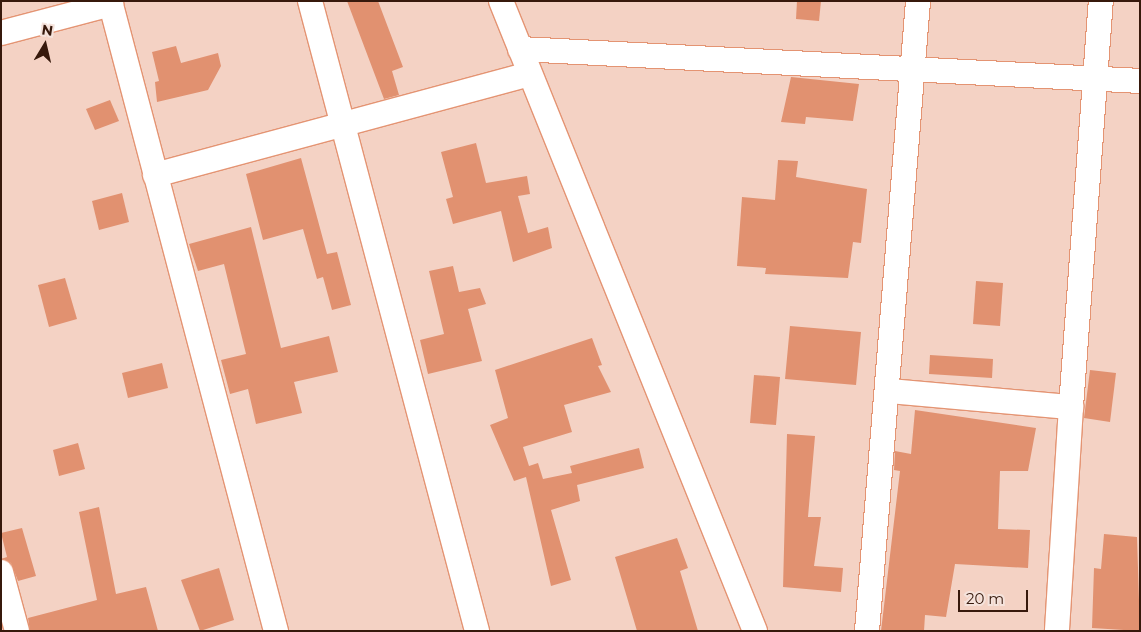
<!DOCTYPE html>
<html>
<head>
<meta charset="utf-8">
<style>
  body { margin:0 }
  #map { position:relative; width:1141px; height:632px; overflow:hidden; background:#f4d2c4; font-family:Montserrat,sans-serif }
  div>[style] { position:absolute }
  .building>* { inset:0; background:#e19170 }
  .roads { filter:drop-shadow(1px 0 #e49473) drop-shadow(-1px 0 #e49473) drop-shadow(0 1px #e49473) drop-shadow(0 -1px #e49473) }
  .street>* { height:24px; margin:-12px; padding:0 12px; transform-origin:12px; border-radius:12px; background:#fff }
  span { translate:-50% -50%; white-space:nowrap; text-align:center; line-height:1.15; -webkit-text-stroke:4px #f5e3dc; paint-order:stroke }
  .frame { position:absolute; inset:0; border:2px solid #37190c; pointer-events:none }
  .north { position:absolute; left:20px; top:20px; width:50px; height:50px; -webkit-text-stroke:4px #f5e3dc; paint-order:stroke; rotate:9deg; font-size:14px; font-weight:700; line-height:20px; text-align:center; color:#37190c }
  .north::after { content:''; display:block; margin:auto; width:18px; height:22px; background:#37190c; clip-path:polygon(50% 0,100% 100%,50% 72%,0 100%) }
  .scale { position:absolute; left:958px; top:590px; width:70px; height:22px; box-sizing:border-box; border:2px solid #37190c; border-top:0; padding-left:6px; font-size:15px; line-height:18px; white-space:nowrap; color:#37190c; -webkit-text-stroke:4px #f5e3dc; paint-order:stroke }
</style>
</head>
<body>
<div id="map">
  <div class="building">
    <div style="clip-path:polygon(347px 1px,378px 1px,403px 67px,392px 71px,399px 95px,384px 99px)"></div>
    <div style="clip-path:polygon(797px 1px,821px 1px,819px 21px,796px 19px)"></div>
    <div style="clip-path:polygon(176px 46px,181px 63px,218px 53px,221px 66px,208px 90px,157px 102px,155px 82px,159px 81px,152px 52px)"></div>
    <div style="clip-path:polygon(791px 77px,859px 84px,853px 121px,806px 117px,805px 124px,781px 122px)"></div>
    <div style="clip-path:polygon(110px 100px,119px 121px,95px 130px,86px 109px)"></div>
    <div style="clip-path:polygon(476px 143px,486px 183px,527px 176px,530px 194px,518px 196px,528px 233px,548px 227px,552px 248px,513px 262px,501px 211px,453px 224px,446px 199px,453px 197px,441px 152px)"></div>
    <div style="clip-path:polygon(301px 158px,327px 254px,337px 252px,351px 305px,332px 310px,323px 277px,317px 279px,303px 229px,263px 240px,246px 174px)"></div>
    <div style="clip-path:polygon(778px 160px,798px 161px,796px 177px,867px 189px,861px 243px,853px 242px,848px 278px,765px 274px,766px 268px,737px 266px,742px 197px,775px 200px)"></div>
    <div style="clip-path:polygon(122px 193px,129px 222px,99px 230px,92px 201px)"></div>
    <div style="clip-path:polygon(251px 227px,281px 348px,329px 336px,338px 372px,294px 382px,302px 413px,256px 424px,248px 389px,230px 394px,221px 360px,246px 354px,224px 264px,198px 271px,189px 244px)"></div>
    <div style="clip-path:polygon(453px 266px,459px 292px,480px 288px,486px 304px,468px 309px,482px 361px,428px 374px,420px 340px,444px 334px,429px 271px)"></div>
    <div style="clip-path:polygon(65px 278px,77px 319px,49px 327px,38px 285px)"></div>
    <div style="clip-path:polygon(976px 281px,1003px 283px,1000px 326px,973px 324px)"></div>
    <div style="clip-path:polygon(790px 326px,861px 332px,856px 385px,785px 379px)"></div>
    <div style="clip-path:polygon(592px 338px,602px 365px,598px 366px,611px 392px,564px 405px,572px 432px,523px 447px,529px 466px,538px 463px,543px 479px,572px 473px,570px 466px,639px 448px,644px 468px,577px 485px,580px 501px,551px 510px,571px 580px,551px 586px,526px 477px,514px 481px,490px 425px,508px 418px,495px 370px)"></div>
    <div style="clip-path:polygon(930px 355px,993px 359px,992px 378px,929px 374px)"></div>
    <div style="clip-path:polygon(162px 363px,168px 388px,128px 398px,122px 373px)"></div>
    <div style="clip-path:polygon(1090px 370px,1116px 373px,1110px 422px,1084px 418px)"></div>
    <div style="clip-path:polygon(754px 375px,780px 377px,776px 425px,750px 423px)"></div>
    <div style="clip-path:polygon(915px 410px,1036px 428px,1028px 471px,1000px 471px,998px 529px,1030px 530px,1028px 568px,955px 564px,946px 617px,925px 615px,924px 631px,881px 631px,900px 471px,894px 470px,895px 451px,911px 454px)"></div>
    <div style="clip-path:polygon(787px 434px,815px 436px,808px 517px,821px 517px,814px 566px,843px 568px,841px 592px,783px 587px)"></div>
    <div style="clip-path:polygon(78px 443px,85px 469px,59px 476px,53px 450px)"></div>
    <div style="clip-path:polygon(99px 507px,116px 594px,146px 587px,158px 631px,30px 631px,28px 618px,97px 600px,79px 512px)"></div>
    <div style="clip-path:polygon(22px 528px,36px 576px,18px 581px,11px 563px,1px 559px,7px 557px,1px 533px)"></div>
    <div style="clip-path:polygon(1104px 534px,1137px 537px,1140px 631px,1092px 628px,1094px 568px,1101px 569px)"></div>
    <div style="clip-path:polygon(677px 538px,688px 568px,680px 571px,698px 631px,637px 631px,615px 557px)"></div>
    <div style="clip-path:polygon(219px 568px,234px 620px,200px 631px,181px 580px)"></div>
  </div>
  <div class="roads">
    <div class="street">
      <div style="left:110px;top:1px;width:652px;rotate:75.24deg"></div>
      <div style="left:310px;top:1px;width:652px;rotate:75.15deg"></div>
      <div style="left:501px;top:1px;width:679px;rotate:68.04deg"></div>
      <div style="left:1px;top:33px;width:114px;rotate:-14.8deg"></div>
      <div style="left:520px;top:49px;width:621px;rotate:2.95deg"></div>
      <div style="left:155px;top:175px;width:388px;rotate:-15.1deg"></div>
      <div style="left:890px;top:391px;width:182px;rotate:5.1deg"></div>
      <div style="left:1071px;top:407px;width:224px;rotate:93.6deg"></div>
      <div style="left:1071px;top:407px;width:407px;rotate:-85.8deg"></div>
      <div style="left:1px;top:572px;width:61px;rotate:74.8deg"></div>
      <div style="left:867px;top:631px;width:632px;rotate:-85.37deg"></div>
    </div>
  </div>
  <div class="frame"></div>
  <div class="north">N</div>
  <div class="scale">20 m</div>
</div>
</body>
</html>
